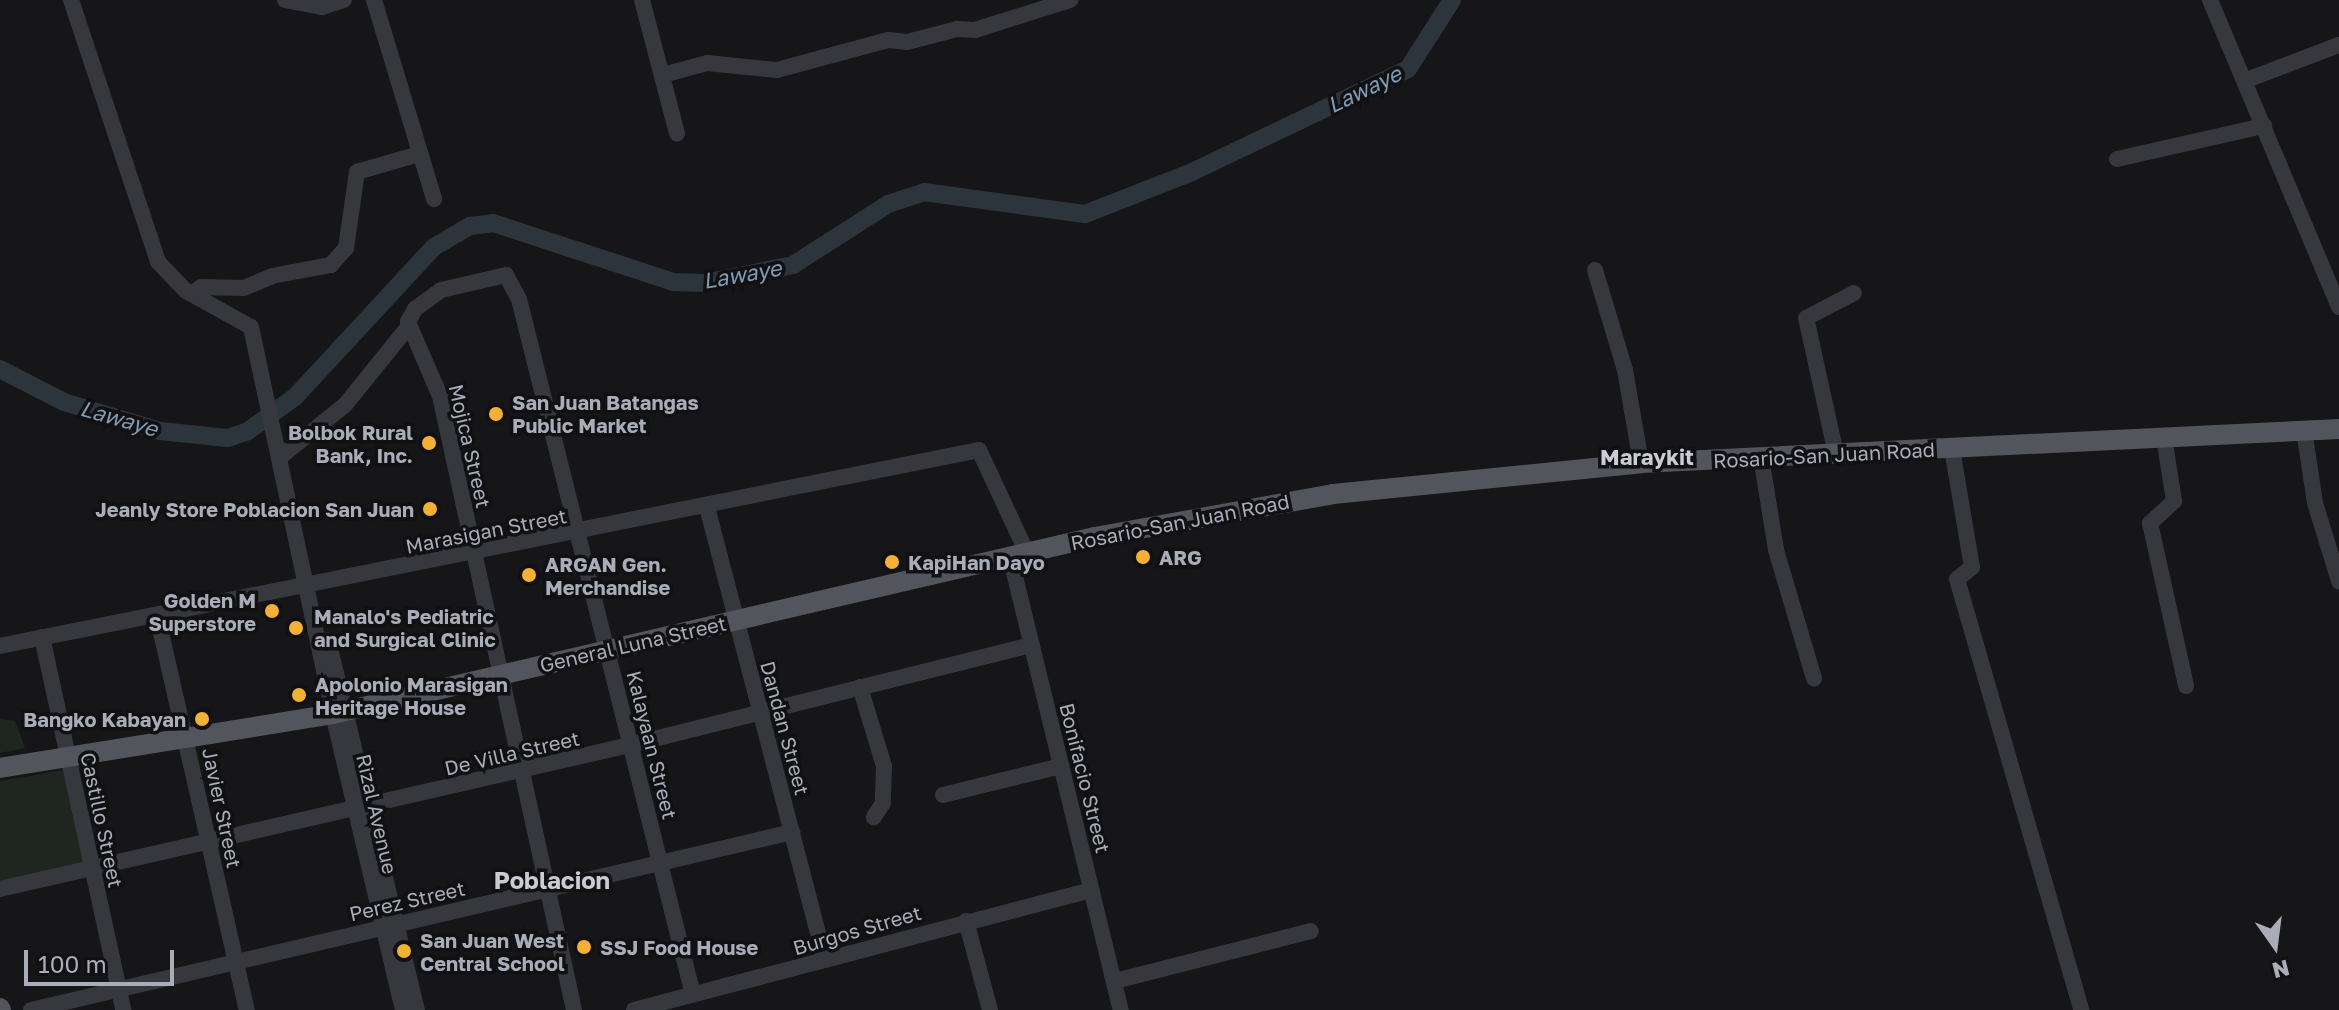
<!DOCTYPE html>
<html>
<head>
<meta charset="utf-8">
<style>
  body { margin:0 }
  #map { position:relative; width:2339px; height:1010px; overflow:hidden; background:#161618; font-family:"Golos Text",sans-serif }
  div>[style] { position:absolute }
  .green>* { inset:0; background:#1e261f }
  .river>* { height:18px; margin:-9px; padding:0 9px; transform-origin:9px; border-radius:9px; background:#2c353c }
  .minor>* { height:16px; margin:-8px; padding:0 8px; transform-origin:8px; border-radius:8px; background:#37383d }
  .major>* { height:20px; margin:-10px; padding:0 10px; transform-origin:10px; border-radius:10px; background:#53555c }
  .dots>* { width:22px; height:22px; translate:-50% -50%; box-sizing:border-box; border:4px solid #111113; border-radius:50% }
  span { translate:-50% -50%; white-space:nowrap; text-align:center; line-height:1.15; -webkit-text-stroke:7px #111113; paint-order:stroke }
  .poi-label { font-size:20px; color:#a8adb8; font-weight:700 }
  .left { translate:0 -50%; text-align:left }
  .right { translate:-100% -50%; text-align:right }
  .street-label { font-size:20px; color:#a8adb8 }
  .water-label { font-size:22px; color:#7f9bb3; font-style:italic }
  .neighbourhood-label { font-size:22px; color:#c9ccd4; font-weight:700 }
  .quarter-label { font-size:24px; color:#c9ccd4; font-weight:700 }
  .north { position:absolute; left:2235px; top:906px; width:80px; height:80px; -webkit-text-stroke:6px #111113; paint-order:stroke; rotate:166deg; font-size:22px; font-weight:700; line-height:32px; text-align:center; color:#a8adb8 }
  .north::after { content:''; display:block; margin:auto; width:28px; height:36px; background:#a8adb8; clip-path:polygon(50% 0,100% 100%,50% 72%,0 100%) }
  .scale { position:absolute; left:24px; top:950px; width:150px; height:36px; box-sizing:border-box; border:4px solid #a8adb8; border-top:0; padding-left:10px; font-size:24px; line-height:28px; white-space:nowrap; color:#a8adb8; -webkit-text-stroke:6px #111113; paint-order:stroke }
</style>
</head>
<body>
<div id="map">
  <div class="green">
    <div style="clip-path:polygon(0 719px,15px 721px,25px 748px,0 753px)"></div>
    <div style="clip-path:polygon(64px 770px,85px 864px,0 882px,0 781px)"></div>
  </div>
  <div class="river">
    <div style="left:0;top:369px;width:72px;rotate:27.3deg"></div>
    <div style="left:64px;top:402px;width:100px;rotate:16.8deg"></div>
    <div style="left:160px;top:431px;width:68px;rotate:5.9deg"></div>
    <div style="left:228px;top:438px;width:21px;rotate:-19deg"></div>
    <div style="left:248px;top:431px;width:58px;rotate:-35.9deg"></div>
    <div style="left:295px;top:397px;width:205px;rotate:-47.2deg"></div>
    <div style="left:434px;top:247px;width:42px;rotate:-30.3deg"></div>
    <div style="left:470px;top:226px;width:23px;rotate:-7deg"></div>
    <div style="left:493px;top:223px;width:189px;rotate:18.1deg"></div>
    <div style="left:673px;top:282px;width:31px;rotate:2deg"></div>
    <div style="left:704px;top:283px;width:91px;rotate:-11.4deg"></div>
    <div style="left:793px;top:265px;width:113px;rotate:-32.7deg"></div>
    <div style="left:888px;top:204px;width:38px;rotate:-18deg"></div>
    <div style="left:924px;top:192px;width:162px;rotate:7.8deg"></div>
    <div style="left:1085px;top:214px;width:115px;rotate:-21.4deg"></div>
    <div style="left:1192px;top:172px;width:239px;rotate:-25.5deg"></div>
    <div style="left:1408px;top:69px;width:82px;rotate:-57.5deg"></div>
  </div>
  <div class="minor">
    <div style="left:71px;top:0;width:276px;rotate:71.6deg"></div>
    <div style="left:158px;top:262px;width:40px;rotate:46deg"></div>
    <div style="left:186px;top:291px;width:74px;rotate:29deg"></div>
    <div style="left:251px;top:327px;width:396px;rotate:78deg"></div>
    <div style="left:333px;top:714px;width:304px;rotate:76.7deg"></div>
    <div style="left:285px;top:0;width:38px;rotate:11deg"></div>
    <div style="left:322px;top:7px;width:23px;rotate:-18deg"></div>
    <div style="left:374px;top:0;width:208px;rotate:73.2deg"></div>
    <div style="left:642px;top:0;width:138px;rotate:75.3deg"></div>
    <div style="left:2210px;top:0;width:333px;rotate:67.2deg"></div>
    <div style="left:663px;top:75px;width:46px;rotate:-15.3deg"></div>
    <div style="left:707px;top:63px;width:70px;rotate:5.7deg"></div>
    <div style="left:777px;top:70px;width:115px;rotate:-15.1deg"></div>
    <div style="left:888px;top:40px;width:19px;rotate:6deg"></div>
    <div style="left:907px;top:42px;width:52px;rotate:-14.6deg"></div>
    <div style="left:957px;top:29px;width:18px;rotate:3deg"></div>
    <div style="left:975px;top:30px;width:100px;rotate:-17.5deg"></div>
    <div style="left:2244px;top:81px;width:102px;rotate:-20.8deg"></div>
    <div style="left:2117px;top:159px;width:151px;rotate:-12.7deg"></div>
    <div style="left:1595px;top:270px;width:104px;rotate:73.3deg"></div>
    <div style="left:1625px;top:370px;width:94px;rotate:80.2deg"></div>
    <div style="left:192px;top:294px;width:11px;rotate:-38deg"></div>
    <div style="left:201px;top:287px;width:43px;rotate:1.3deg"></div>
    <div style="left:244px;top:288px;width:30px;rotate:-23deg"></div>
    <div style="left:272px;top:276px;width:60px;rotate:-10.6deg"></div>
    <div style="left:331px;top:265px;width:23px;rotate:-49deg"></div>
    <div style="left:346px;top:248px;width:77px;rotate:-81.8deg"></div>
    <div style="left:357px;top:172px;width:65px;rotate:-16.2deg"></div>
    <div style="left:2304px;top:430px;width:74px;rotate:81.4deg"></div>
    <div style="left:2315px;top:503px;width:82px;rotate:72.9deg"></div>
    <div style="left:2164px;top:437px;width:65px;rotate:81.1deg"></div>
    <div style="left:2174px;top:501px;width:33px;rotate:137deg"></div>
    <div style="left:2150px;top:523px;width:167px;rotate:77.5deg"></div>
    <div style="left:1952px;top:449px;width:120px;rotate:80.4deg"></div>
    <div style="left:1972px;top:567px;width:19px;rotate:141deg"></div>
    <div style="left:1957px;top:579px;width:448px;rotate:73.9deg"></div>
    <div style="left:1836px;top:454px;width:139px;rotate:-102.4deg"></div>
    <div style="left:1806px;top:318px;width:54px;rotate:-27.5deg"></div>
    <div style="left:1761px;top:457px;width:94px;rotate:80.8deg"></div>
    <div style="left:1776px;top:550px;width:134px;rotate:73.5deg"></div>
    <div style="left:279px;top:458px;width:85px;rotate:-38.8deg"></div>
    <div style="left:345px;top:405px;width:100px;rotate:-51.1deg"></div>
    <div style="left:707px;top:507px;width:468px;rotate:75.4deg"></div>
    <div style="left:1010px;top:556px;width:467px;rotate:76.3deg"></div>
    <div style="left:157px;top:615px;width:405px;rotate:77.2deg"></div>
    <div style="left:42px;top:637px;width:382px;rotate:77.7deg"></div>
    <div style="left:328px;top:640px;width:381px;rotate:76.5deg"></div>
    <div style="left:0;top:646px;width:998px;rotate:-11.32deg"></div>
    <div style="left:979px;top:450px;width:114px;rotate:65deg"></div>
    <div style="left:860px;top:687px;width:83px;rotate:73.1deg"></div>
    <div style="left:884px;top:766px;width:37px;rotate:92deg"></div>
    <div style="left:883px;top:803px;width:17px;rotate:123deg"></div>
    <div style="left:943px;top:795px;width:122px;rotate:-13.8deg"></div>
    <div style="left:0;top:889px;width:646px;rotate:-12.88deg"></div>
    <div style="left:630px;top:745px;width:414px;rotate:-14deg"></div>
    <div style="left:966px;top:921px;width:92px;rotate:74.9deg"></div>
    <div style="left:1115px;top:981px;width:202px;rotate:-14.3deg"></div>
    <div style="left:31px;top:1010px;width:782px;rotate:-13.16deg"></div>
    <div style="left:574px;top:1010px;width:628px;rotate:-102.31deg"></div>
    <div style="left:440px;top:396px;width:81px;rotate:-113.4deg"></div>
    <div style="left:408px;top:322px;width:15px;rotate:-62deg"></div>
    <div style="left:415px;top:309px;width:32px;rotate:-36deg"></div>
    <div style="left:441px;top:290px;width:67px;rotate:-13deg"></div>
    <div style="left:506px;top:275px;width:27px;rotate:62deg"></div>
    <div style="left:519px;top:299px;width:717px;rotate:75.96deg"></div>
    <div style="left:634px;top:1010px;width:473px;rotate:-14.7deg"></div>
  </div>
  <div class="major">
    <div style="left:0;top:768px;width:337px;rotate:-9.2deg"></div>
    <div style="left:333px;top:714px;width:782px;rotate:-13.08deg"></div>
    <div style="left:1095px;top:537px;width:242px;rotate:-10.2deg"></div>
    <div style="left:1333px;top:494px;width:310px;rotate:-5.7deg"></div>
    <div style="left:1641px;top:463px;width:699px;rotate:-2.79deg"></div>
    <div style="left:0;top:1008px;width:2px;rotate:63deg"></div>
  </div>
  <div class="dots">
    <div style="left:496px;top:414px;background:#f2b134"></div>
    <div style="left:429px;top:443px;background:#f2b134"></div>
    <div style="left:430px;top:509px;background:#f2b134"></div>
    <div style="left:1143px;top:557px;background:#f2b134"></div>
    <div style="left:892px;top:562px;background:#f2b134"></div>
    <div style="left:529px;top:575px;background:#f2b134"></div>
    <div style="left:272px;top:611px;background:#f2b134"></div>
    <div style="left:296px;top:628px;background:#f2b134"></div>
    <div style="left:299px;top:695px;background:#f2b134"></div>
    <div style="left:202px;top:719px;background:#f2b134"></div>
    <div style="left:584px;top:947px;background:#f2b134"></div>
    <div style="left:404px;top:951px;background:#f2b134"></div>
  </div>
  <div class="poi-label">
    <span class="left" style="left:512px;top:414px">San Juan Batangas<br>Public Market</span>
    <span class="right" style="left:413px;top:444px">Bolbok Rural<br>Bank, Inc.</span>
    <span class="right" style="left:414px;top:509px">Jeanly Store Poblacion San Juan</span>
    <span class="left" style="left:1159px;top:557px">ARG</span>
    <span class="left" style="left:908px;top:562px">KapiHan Dayo</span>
    <span class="left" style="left:545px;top:576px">ARGAN Gen.<br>Merchandise</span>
    <span class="right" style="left:256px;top:612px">Golden M<br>Superstore</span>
    <span class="left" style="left:314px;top:628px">Manalo's Pediatric<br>and Surgical Clinic</span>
    <span class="left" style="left:315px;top:696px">Apolonio Marasigan<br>Heritage House</span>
    <span class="right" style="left:186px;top:719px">Bangko Kabayan</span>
    <span class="left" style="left:420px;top:952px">San Juan West<br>Central School</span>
    <span class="left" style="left:600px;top:947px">SSJ Food House</span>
  </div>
  <div class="street-label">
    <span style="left:470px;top:446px;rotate:77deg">Mojica Street</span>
    <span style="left:1824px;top:455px;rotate:-3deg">Rosario-San Juan Road</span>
    <span style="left:1180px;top:522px;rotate:-11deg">Rosario-San Juan Road</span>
    <span style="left:486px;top:531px;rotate:-11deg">Marasigan Street</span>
    <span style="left:633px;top:644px;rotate:-13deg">General Luna Street</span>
    <span style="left:785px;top:728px;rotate:75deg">Dandan Street</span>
    <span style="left:652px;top:745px;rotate:76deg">Kalayaan Street</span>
    <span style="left:512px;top:753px;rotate:-13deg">De Villa Street</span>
    <span style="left:1085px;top:778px;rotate:76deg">Bonifacio Street</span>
    <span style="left:222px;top:808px;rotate:78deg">Javier Street</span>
    <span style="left:377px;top:814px;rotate:77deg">Rizal Avenue</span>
    <span style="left:102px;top:820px;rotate:78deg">Castillo Street</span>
    <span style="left:407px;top:901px;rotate:-13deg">Perez Street</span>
    <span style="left:857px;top:930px;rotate:-16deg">Burgos Street</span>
  </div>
  <div class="water-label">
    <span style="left:1364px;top:89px;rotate:-26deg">Lawaye</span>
    <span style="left:742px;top:274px;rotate:-10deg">Lawaye</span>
    <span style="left:119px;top:418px;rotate:16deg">Lawaye</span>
  </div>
  <div class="neighbourhood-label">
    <span style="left:1647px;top:457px">Maraykit</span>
  </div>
  <div class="quarter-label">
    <span style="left:552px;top:880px">Poblacion</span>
  </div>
  <div class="north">N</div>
  <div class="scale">100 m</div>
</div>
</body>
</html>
